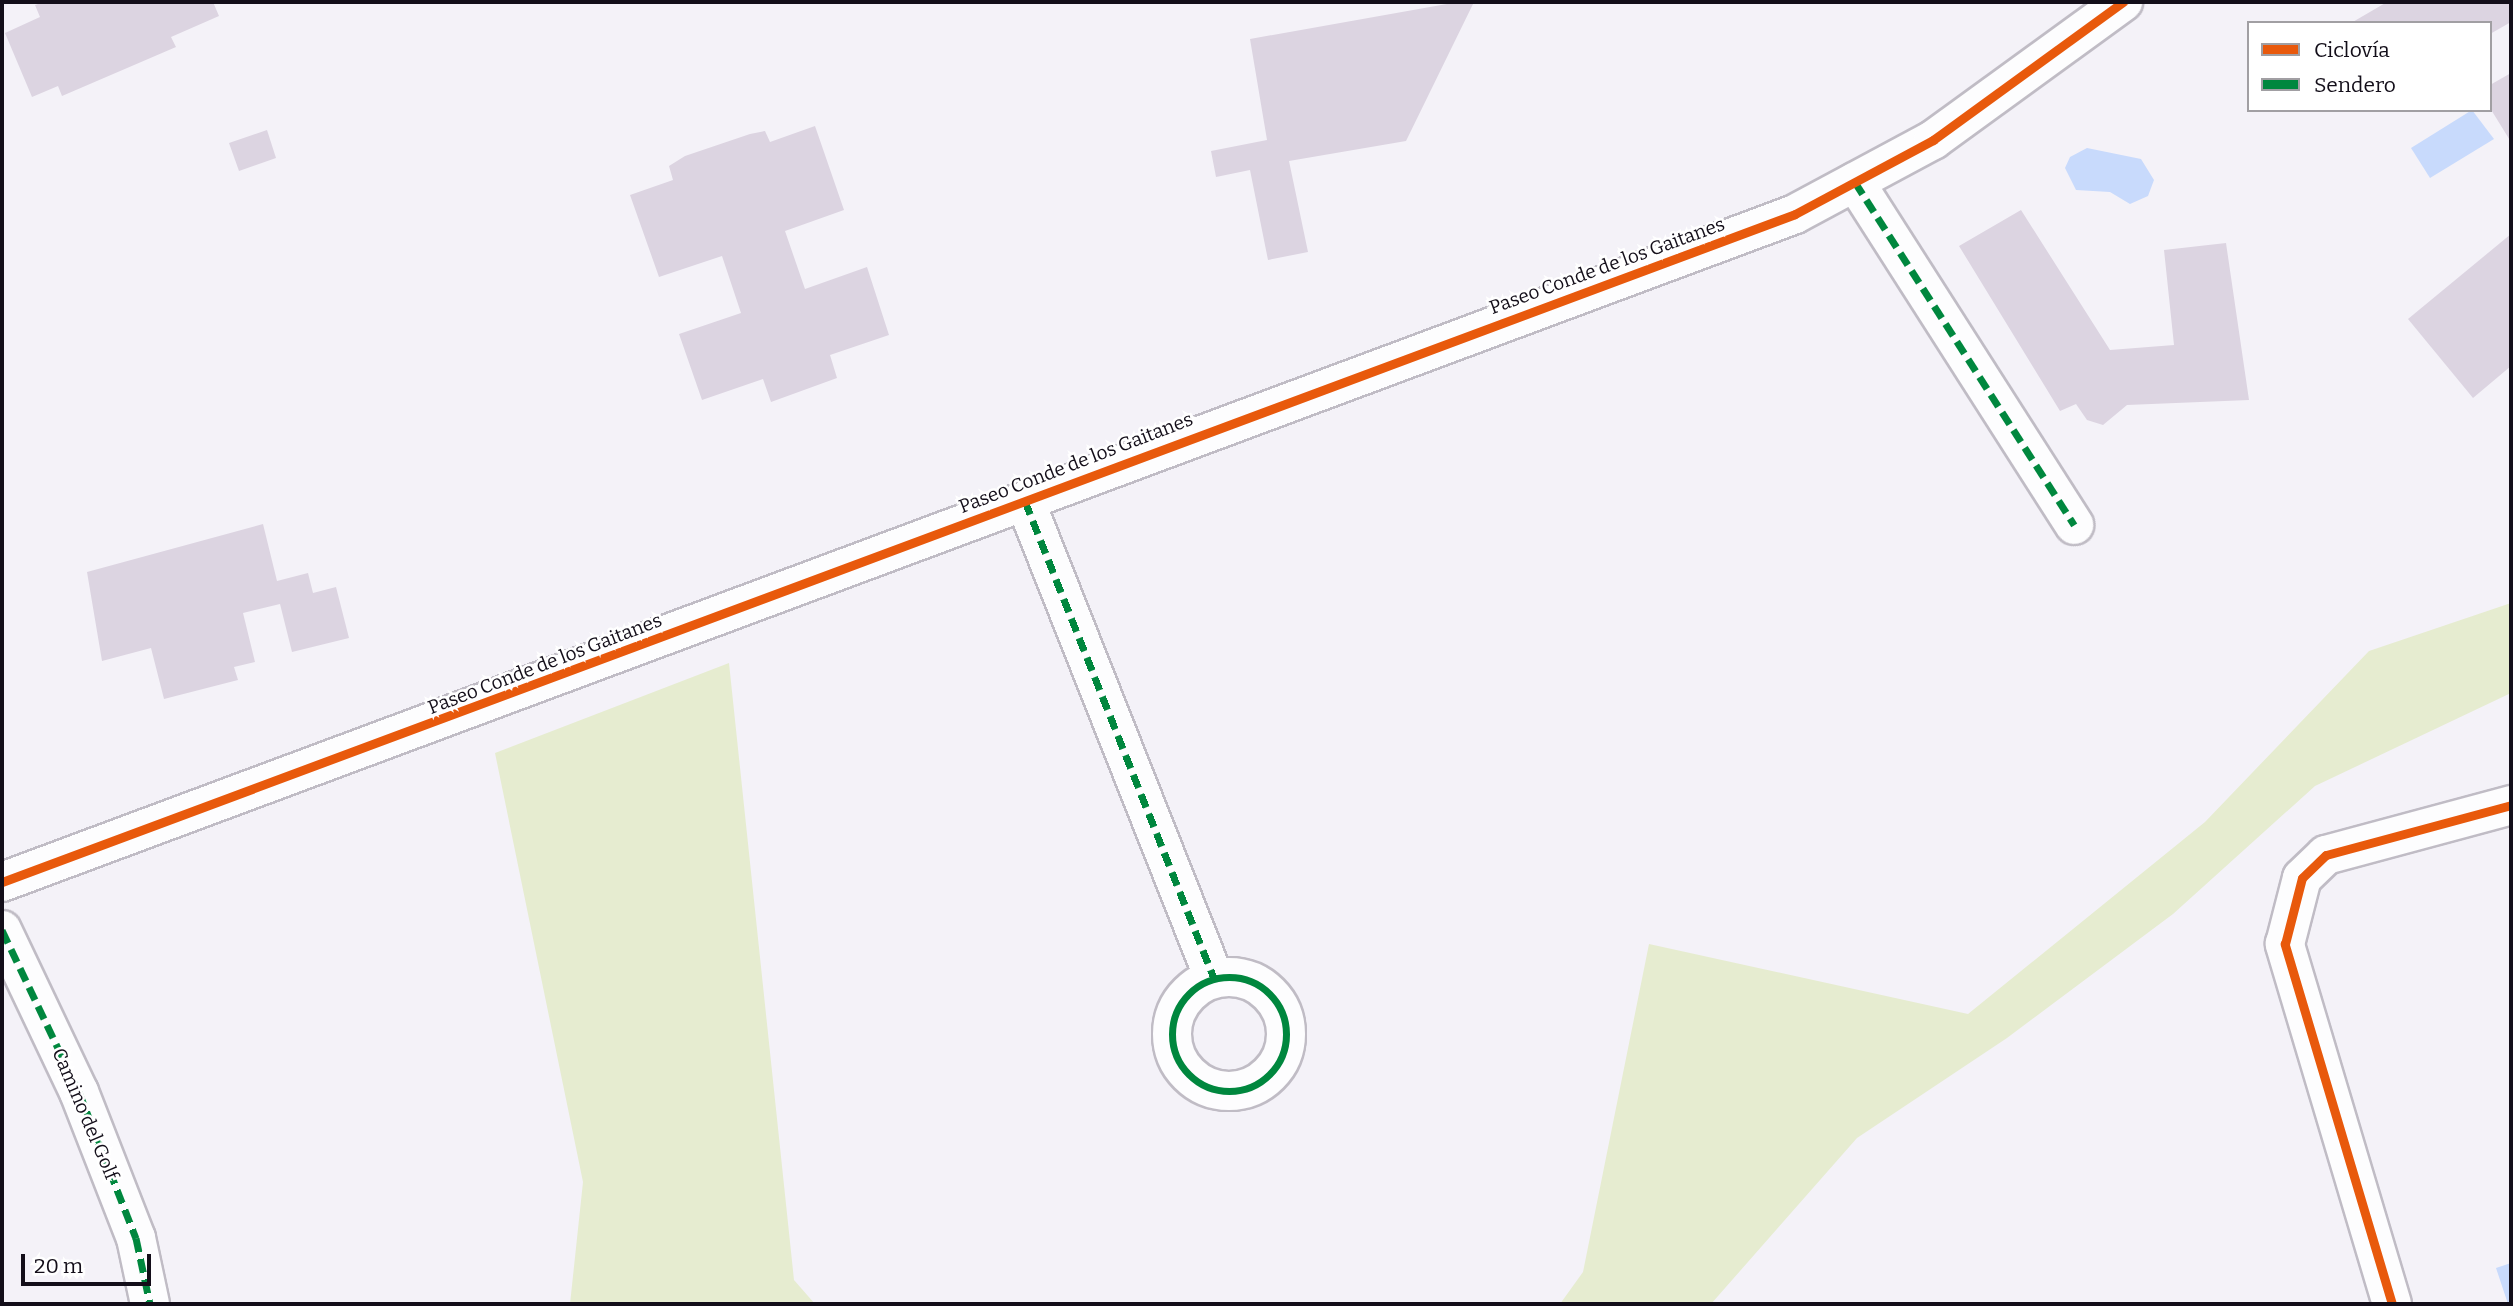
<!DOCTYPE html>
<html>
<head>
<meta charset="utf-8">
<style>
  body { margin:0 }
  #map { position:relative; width:2513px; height:1306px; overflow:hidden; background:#f4f2f8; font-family:Bitter,serif }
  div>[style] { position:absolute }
  .green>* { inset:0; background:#e6ecd0 }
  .water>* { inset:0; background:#c8dafc }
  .building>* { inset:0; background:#dcd4e1 }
  .roads { filter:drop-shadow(2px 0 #c0bcc5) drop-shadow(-2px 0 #c0bcc5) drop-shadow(0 2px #c0bcc5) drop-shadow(0 -2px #c0bcc5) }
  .street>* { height:38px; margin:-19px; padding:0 19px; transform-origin:19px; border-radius:19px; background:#fdfdfe }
  .street>.ring { margin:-19px; padding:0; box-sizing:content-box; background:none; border:38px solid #fdfdfe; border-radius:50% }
  .secondary>* { height:38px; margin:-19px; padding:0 19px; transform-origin:19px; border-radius:19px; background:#fdfdfe }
  .quiet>* { height:7px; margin-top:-3.5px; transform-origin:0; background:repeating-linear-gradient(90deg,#00873e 0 14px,transparent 0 21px) }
  .quiet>.ring { margin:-3.5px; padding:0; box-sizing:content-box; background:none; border:7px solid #00873e; border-radius:50% }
  .cycleway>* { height:9px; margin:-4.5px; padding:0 4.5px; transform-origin:4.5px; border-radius:4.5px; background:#e8590c }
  span { translate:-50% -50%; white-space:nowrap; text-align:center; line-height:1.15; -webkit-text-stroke:5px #fff; paint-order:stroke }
  .street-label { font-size:19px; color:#130e19 }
  .frame { position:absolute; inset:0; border:4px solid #130e19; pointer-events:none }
  .legend { position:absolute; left:2247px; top:21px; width:245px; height:91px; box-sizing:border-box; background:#fff; border:2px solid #a19fa3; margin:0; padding:9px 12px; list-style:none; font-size:21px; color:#130e19 }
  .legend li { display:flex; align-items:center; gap:14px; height:35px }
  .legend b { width:35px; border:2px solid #a19fa3 }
  .scale { position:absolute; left:21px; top:1254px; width:130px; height:32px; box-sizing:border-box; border:4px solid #130e19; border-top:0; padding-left:9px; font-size:21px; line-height:24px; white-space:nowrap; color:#130e19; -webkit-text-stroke:5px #fff; paint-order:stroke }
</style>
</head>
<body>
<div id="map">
  <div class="green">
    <div style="clip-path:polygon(2511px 603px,2511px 693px,2315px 786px,2173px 914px,2007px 1038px,1857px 1138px,1711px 1304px,1560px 1304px,1583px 1272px,1649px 944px,1968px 1014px,2205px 822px,2369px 651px)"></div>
    <div style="clip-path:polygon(729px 663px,794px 1280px,815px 1304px,570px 1304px,583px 1182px,495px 753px)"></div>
  </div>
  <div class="water">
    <div style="clip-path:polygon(2472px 110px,2494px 139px,2430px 178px,2411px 148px)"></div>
    <div style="clip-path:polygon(2087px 148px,2141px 159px,2154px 180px,2148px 196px,2130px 204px,2110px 192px,2076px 190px,2065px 168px,2070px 157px)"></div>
    <div style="clip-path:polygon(2511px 1263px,2511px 1304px,2508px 1304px,2496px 1268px)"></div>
  </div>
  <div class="building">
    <div style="clip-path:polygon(44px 2px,213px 2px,219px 16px,171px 37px,176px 47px,62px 96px,58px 86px,32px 97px,5px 33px,40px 17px,35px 5px)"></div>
    <div style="clip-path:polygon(1458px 2px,1474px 2px,1406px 141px,1289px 161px,1308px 252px,1268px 260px,1250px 170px,1216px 177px,1211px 151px,1267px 140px,1250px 39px)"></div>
    <div style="clip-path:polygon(2387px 2px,2511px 2px,2511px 22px,2490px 34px,2490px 23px,2351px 23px)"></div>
    <div style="clip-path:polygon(2511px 73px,2511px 142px,2490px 108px,2490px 85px)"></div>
    <div style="clip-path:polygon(815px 126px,844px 210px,785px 231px,805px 289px,867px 267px,889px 335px,830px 355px,837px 378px,771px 402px,763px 379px,702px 400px,679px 334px,741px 313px,722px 256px,659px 277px,630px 195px,673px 180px,669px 166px,685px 156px,750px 134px,765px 131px,770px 142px)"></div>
    <div style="clip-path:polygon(267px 130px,276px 158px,239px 171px,229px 143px)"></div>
    <div style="clip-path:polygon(2021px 210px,2110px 350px,2174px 345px,2164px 250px,2226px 243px,2249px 400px,2127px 405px,2103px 425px,2087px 420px,2076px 404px,2060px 411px,1959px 246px)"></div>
    <div style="clip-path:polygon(2511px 234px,2511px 366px,2473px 398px,2408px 319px)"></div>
    <div style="clip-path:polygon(263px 524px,277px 581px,308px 573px,313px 593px,336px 587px,349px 638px,292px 652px,280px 604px,243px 613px,255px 662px,234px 667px,238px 680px,164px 699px,151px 648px,102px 661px,87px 572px)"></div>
  </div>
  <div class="roads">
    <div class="street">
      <div style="left:1855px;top:182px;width:407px;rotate:57.4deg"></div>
      <div style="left:1025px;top:501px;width:513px;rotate:68.39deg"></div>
      <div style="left:2px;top:930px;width:179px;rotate:64.6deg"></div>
      <div style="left:79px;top:1092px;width:157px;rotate:68.7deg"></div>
      <div style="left:136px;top:1238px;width:67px;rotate:78deg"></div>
      <div class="ring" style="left:1172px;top:977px;width:76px;height:76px"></div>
      <div style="left:2392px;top:1304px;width:376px;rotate:-106.6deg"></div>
      <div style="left:2285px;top:944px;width:68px;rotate:-75.6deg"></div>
      <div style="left:2302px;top:878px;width:33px;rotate:-44deg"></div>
      <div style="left:2326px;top:855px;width:192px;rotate:-15.1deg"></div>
    </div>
    <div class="secondary">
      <div style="left:2px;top:882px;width:1913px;rotate:-20.43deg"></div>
      <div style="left:1795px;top:214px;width:157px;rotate:-28.2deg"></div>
      <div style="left:1933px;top:140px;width:235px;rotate:-36deg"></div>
    </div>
  </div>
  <div class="quiet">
    <div style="left:1855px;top:182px;width:407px;rotate:57.4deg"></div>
    <div style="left:1025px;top:501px;width:513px;rotate:68.39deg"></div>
    <div style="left:2px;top:930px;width:179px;rotate:64.6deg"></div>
    <div style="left:79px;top:1092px;width:157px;rotate:68.7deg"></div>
    <div style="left:136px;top:1238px;width:67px;rotate:78deg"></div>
    <div class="ring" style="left:1172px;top:977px;width:107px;height:107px"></div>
  </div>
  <div class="cycleway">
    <div style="left:2px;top:882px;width:1913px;rotate:-20.43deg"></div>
    <div style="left:1795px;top:214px;width:157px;rotate:-28.2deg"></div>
    <div style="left:1933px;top:140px;width:235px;rotate:-36deg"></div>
    <div style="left:2392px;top:1304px;width:376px;rotate:-106.6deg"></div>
    <div style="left:2285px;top:944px;width:68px;rotate:-75.6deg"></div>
    <div style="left:2302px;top:878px;width:33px;rotate:-44deg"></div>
    <div style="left:2326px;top:855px;width:192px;rotate:-15.1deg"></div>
  </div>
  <div class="street-label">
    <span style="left:1607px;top:266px;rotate:-20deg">Paseo Conde de los Gaitanes</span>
    <span style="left:1076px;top:463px;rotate:-21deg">Paseo Conde de los Gaitanes</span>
    <span style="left:545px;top:664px;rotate:-21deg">Paseo Conde de los Gaitanes</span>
    <span style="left:85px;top:1114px;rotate:67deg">Camino del Golf</span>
  </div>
  <div class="frame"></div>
  <ul class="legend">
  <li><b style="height:9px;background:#e8590c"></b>Ciclovía</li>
  <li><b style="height:9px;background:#00873e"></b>Sendero</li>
  </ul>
  <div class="scale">20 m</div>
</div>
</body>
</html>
